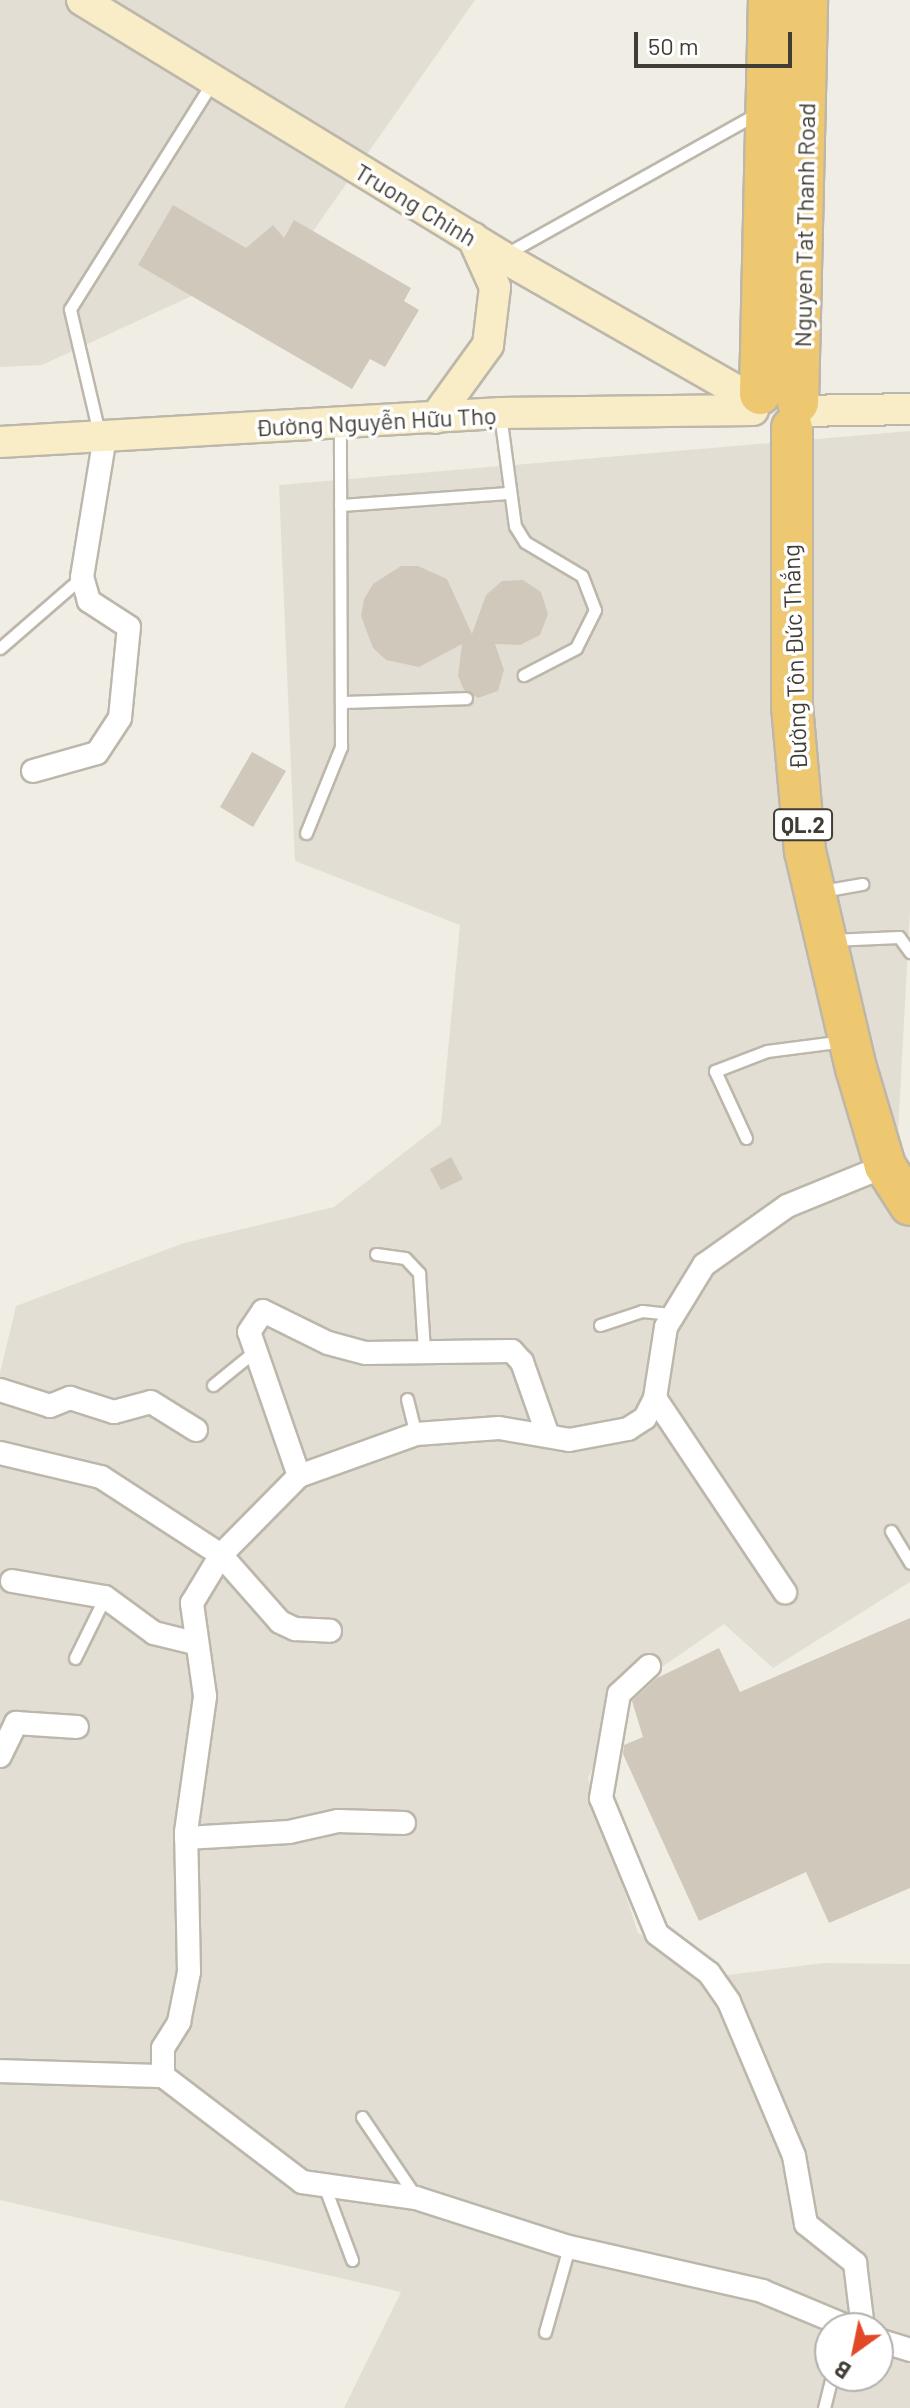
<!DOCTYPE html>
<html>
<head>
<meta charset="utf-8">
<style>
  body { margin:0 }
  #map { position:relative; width:910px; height:2408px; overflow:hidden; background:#f0ede4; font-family:Barlow,sans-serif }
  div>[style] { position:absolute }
  .residential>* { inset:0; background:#e3ded3 }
  .building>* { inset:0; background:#d0c8bb }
  .roads { filter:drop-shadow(2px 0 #bdb7ab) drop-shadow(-2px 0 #bdb7ab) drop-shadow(0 2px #bdb7ab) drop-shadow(0 -2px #bdb7ab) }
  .lane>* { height:11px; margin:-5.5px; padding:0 5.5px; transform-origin:5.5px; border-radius:5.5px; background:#fff }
  .street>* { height:22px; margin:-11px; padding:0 11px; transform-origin:11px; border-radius:11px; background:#fff }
  .secondary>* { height:30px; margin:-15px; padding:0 15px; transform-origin:15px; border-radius:15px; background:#f8edc6 }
  .highway>* { height:40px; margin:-20px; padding:0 20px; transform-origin:20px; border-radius:20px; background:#eec771 }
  span { translate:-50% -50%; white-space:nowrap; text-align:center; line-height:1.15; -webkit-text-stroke:7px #fff; paint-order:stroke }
  .shield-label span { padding:2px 6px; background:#fff; border:2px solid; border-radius:6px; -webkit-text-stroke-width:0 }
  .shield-label { font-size:22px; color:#413d35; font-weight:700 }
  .street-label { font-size:24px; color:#413d35 }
  .north { position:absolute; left:814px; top:2312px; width:80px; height:80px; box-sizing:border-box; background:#fff; border:2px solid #b3b1ae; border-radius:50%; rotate:213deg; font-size:22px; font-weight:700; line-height:32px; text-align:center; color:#413d35 }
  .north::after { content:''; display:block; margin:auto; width:28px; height:36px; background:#e24929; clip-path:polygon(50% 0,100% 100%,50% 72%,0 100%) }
  .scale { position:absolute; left:634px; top:32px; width:158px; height:36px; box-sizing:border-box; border:4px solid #413d35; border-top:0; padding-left:10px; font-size:24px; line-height:28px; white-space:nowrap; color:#413d35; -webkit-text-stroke:6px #fff; paint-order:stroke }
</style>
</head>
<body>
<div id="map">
  <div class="residential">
    <div style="clip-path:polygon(0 0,475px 0,304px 244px,42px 365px,0 367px)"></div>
    <div style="clip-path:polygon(evenodd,910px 431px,910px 910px,897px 1152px,910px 1176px,910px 1582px,773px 1668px,724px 1624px,629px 1690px,588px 1778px,638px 1933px,720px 1976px,824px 1963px,910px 1964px,910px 2408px,344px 2408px,401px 2292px,0 2200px,0 1373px,16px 1306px,184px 1243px,334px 1207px,441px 1124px,460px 925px,295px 861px,279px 485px,910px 431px,830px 2328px,878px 2328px,878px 2376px,830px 2376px,830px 2328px)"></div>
  </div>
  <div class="building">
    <div style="clip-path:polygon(173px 205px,246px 248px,273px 225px,284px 238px,294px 220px,411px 288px,404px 301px,419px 310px,385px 367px,370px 359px,352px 389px,138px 265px)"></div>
    <div style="clip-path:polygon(401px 566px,418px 566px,447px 579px,472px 634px,486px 595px,502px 581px,523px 580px,541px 592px,548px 614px,540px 635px,520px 645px,495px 644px,504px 670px,498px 691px,478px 698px,464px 690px,458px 676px,462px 644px,419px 667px,386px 660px,373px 648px,361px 616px,364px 599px,373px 584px)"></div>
    <div style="clip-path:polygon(252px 752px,286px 771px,253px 827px,220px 807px)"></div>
    <div style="clip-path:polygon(451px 1157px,463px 1179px,441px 1190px,430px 1169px)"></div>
    <div style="clip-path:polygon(910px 1618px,910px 1888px,829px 1923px,806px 1872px,699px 1921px,623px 1754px,624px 1745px,643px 1737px,632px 1701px,657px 1678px,719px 1648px,740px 1692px)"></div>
  </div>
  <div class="roads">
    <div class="lane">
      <div style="left:504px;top:255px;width:291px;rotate:-29.2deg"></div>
      <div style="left:500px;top:414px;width:113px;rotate:82.4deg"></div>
      <div style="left:515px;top:526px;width:19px;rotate:58deg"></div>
      <div style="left:525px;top:542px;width:66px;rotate:30.8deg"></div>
      <div style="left:582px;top:576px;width:36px;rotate:69deg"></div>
      <div style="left:595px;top:610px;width:42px;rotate:116.6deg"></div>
      <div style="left:576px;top:648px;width:59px;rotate:152.6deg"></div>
      <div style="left:99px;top:433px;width:127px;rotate:-103.2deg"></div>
      <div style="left:70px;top:309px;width:267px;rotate:-57.9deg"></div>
      <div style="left:340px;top:505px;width:166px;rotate:-4.1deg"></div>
      <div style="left:0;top:648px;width:108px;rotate:-40.9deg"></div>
      <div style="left:341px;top:702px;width:125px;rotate:-1.8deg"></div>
      <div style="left:306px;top:833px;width:93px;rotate:-67.9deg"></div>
      <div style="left:341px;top:747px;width:324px;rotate:-90.2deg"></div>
      <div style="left:822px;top:891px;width:41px;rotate:-9.9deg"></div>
      <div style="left:831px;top:940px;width:68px;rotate:-2.5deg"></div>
      <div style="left:899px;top:937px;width:19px;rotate:54deg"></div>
      <div style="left:746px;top:1138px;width:74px;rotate:-114.8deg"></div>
      <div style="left:715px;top:1071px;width:56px;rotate:-21deg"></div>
      <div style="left:767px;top:1051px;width:78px;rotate:-7.4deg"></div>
      <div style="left:376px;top:1254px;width:29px;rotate:8deg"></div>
      <div style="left:405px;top:1258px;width:21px;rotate:47deg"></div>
      <div style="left:419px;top:1273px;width:78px;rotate:86.3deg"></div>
      <div style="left:600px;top:1325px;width:44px;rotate:-18.4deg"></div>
      <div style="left:642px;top:1311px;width:30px;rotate:6deg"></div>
      <div style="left:213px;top:1385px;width:54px;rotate:-39deg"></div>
      <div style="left:407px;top:1399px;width:36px;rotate:76deg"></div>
      <div style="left:891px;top:1531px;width:37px;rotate:59deg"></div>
      <div style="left:75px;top:1658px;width:68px;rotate:-63.8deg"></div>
      <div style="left:362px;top:2117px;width:97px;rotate:56deg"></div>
      <div style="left:325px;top:2188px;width:77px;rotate:69.4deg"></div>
      <div style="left:545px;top:2332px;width:88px;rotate:-74.2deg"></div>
      <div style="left:824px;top:2408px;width:33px;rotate:-76deg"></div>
    </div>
    <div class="street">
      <div style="left:33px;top:771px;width:66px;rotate:-15.7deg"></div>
      <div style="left:97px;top:753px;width:42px;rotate:-56.7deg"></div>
      <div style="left:120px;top:718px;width:91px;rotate:-84.4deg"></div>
      <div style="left:129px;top:627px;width:48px;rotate:-147deg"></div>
      <div style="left:89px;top:601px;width:25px;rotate:-106deg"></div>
      <div style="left:82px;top:577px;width:142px;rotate:-80.7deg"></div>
      <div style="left:0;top:1390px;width:52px;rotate:17.7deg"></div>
      <div style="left:50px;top:1406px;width:22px;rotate:-22deg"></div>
      <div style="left:70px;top:1398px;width:46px;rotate:17.7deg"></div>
      <div style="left:114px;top:1412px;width:38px;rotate:-15deg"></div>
      <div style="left:151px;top:1402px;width:53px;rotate:31.9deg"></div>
      <div style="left:655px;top:1398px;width:234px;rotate:56.2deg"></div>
      <div style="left:0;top:1453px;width:104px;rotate:13.4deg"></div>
      <div style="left:101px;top:1477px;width:143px;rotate:33deg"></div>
      <div style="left:221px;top:1555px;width:89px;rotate:48.6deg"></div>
      <div style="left:280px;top:1622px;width:17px;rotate:25deg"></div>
      <div style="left:295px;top:1629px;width:35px;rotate:3deg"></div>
      <div style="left:299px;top:1476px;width:152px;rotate:-109.1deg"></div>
      <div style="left:249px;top:1332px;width:25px;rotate:-56deg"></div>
      <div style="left:263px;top:1311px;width:72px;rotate:26.2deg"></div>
      <div style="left:328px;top:1343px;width:39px;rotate:15deg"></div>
      <div style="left:366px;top:1353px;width:146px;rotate:-0.8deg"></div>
      <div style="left:512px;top:1351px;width:15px;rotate:48deg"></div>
      <div style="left:522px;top:1362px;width:78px;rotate:70.6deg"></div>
      <div style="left:12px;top:1581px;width:94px;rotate:9.8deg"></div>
      <div style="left:105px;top:1597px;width:61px;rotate:36.3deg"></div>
      <div style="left:154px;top:1633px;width:41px;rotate:14deg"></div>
      <div style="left:649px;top:1666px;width:41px;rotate:137deg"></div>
      <div style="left:619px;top:1694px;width:106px;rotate:99.8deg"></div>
      <div style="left:601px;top:1798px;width:147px;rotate:67.6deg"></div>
      <div style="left:657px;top:1934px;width:65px;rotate:36.9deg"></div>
      <div style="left:709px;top:1973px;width:35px;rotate:55deg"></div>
      <div style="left:729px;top:2002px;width:167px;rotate:67.1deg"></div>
      <div style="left:794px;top:2156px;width:69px;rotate:80deg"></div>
      <div style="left:806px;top:2224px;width:63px;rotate:38.5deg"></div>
      <div style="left:855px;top:2263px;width:65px;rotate:83deg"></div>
      <div style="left:0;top:1756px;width:37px;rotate:-64deg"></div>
      <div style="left:16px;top:1723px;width:61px;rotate:3.8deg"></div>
      <div style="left:186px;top:1838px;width:103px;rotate:-3.3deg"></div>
      <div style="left:289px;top:1832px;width:50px;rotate:-12.7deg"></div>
      <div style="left:338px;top:1821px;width:66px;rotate:1.7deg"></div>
      <div style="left:0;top:2071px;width:163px;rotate:1.8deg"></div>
      <div style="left:163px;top:2076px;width:175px;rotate:37.3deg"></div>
      <div style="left:302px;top:2182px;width:115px;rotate:8deg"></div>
      <div style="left:416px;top:2198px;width:161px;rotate:17.8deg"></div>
      <div style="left:569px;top:2247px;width:198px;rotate:12.8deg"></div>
      <div style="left:762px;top:2291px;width:96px;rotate:22.6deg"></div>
      <div style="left:163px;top:2076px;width:28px;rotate:-90deg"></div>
      <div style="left:163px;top:2048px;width:31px;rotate:-58deg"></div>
      <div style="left:179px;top:2022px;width:51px;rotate:-78.7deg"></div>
      <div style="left:189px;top:1972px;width:140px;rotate:-91.2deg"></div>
      <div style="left:186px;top:1832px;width:137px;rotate:-82deg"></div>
      <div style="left:205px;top:1696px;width:94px;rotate:-98deg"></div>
      <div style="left:192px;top:1603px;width:56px;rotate:-58.9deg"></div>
      <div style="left:221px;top:1555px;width:111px;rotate:-45.4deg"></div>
      <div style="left:299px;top:1476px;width:124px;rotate:-19.7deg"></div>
      <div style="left:416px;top:1434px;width:83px;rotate:-4.1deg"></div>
      <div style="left:499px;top:1428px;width:71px;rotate:9.7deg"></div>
      <div style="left:569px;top:1440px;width:60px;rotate:-10.6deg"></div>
      <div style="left:628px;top:1429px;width:20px;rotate:-33deg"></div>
      <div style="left:645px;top:1418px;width:22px;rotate:-63deg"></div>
      <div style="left:655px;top:1398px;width:72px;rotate:-81.2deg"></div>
      <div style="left:666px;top:1327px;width:73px;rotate:-58.5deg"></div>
      <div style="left:704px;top:1265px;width:102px;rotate:-35.4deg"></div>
      <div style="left:787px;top:1206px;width:106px;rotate:-22.2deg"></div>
      <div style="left:878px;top:2340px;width:34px;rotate:17deg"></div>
    </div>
    <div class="secondary">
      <div style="left:82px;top:0;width:491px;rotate:31.4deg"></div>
      <div style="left:501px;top:256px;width:292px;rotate:29.7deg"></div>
      <div style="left:799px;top:411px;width:111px;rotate:-1deg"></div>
      <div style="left:435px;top:418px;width:90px;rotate:-54deg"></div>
      <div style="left:488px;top:345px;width:58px;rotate:-83.1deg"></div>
      <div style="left:495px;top:287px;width:54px;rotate:-114.2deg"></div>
      <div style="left:0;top:442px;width:501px;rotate:-3.32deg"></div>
      <div style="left:500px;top:413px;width:253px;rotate:-0.7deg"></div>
    </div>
    <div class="highway">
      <div style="left:760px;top:394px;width:394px;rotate:-88.7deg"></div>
      <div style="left:798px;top:403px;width:403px;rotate:-88.7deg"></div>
      <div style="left:792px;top:428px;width:278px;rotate:90deg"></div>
      <div style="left:792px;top:706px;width:146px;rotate:84.9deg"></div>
      <div style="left:805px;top:851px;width:223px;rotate:76.8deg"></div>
      <div style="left:856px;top:1068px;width:102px;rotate:73.5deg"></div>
      <div style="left:885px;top:1166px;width:46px;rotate:57.3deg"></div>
    </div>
  </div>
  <div class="shield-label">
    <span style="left:803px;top:825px">QL.2</span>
  </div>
  <div class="street-label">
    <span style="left:416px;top:204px;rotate:31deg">Truong Chinh</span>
    <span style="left:804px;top:225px;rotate:-89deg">Nguyen Tat Thanh Road</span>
    <span style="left:376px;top:421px;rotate:-3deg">Đường Nguyễn Hữu Thọ</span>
    <span style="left:794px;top:657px;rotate:-92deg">Đường Tôn Đức Thắng</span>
  </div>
  <div class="north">B</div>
  <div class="scale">50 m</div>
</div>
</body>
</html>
